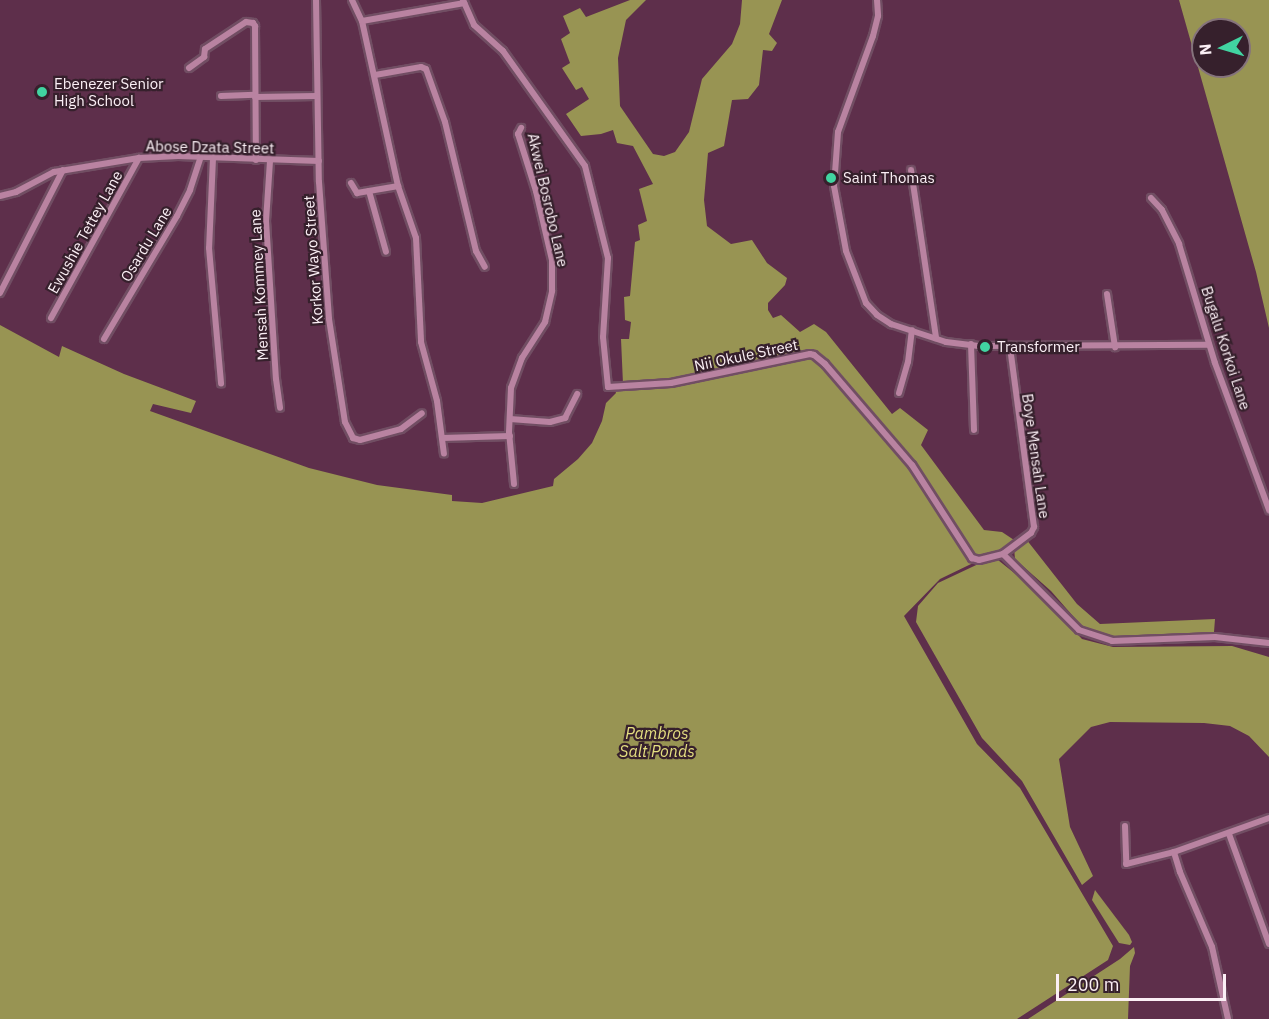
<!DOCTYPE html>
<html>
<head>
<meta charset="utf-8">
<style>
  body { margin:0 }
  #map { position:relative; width:1269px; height:1019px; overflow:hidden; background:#5e2f4b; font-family:"IBM Plex Sans",sans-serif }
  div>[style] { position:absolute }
  .water>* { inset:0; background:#989453 }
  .roads { filter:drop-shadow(2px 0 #714e63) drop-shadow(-2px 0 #714e63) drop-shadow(0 2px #714e63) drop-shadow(0 -2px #714e63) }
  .street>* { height:6px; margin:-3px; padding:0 3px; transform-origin:3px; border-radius:3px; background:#b983a1 }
  .dots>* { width:16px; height:16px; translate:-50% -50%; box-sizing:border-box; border:3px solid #36202c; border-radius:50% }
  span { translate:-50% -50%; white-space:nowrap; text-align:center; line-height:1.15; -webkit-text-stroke:4.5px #36202c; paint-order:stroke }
  .poi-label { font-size:15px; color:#fbeff5 }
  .left { translate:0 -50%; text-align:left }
  .street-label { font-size:15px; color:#fbeff5 }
  .water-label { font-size:16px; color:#e5df81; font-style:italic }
  .north { position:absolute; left:1191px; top:18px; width:60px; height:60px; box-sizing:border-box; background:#36202c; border:2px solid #85737c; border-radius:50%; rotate:265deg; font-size:16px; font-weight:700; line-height:24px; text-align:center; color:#fbeff5 }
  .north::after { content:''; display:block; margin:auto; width:21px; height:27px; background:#41d4a1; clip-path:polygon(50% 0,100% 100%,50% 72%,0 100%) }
  .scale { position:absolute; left:1056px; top:974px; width:170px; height:27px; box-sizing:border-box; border:3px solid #fbeff5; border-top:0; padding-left:8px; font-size:18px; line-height:21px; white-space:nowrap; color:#fbeff5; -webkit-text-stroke:4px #36202c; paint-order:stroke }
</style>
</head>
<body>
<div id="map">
  <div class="water">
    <div style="clip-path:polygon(630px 0,646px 0,626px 20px,618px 58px,620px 106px,653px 154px,664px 156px,675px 152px,689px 132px,702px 79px,732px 44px,740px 24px,742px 0,782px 0,769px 34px,777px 43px,772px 51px,763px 50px,759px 85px,748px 99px,732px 100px,724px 146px,708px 153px,704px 200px,707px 226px,731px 244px,752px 240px,767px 263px,787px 278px,785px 285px,768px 303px,768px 310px,773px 318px,781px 315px,800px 332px,814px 324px,826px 332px,892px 414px,900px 408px,928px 430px,921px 445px,984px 530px,1002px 532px,1014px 540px,998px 551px,940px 579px,904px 616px,977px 744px,1020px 788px,1113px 946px,1108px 960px,1017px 1019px,0 1019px,0 325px,59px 357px,62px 346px,124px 374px,196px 401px,191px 413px,153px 404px,150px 411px,309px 468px,377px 485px,452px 495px,452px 501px,482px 503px,553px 486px,554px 479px,578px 459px,592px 443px,602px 421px,606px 403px,616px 393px,614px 386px,623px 384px,621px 339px,629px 339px,631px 322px,625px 320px,624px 297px,630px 296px,635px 242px,640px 240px,638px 225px,647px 221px,639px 189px,653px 184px,633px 146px,617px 143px,613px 130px,601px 134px,581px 136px,566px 114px,589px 99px,582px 87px,576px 90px,562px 68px,570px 63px,561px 39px,570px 33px,563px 16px,580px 8px,586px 17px)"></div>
    <div style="clip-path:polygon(evenodd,1179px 0,1269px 0,1269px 328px,1256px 272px,1179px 0,1203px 30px,1239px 30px,1239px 66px,1203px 66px,1203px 30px)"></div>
    <div style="clip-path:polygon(1026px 539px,1077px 604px,1100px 624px,1215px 619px,1214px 632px,1119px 639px,1086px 631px,1051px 591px,1015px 559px,1014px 548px)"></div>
    <div style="clip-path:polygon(989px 559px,998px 560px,1034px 589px,1082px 639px,1113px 647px,1232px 646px,1269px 657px,1269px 757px,1249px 736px,1230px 726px,1204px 723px,1110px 722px,1091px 727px,1059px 759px,1070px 827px,1093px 876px,1082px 885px,1022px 781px,982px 738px,916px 622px,918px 606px,938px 583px)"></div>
    <div style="clip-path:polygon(1095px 890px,1129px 935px,1132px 942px,1130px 945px,1119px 943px,1092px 900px)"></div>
    <div style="clip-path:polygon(1134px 947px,1135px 953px,1130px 966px,1128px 1019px,1028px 1019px,1120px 959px)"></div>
  </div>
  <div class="roads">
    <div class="street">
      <div style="left:316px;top:0;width:182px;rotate:89.1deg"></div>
      <div style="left:319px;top:182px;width:137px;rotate:85.8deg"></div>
      <div style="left:329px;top:319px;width:104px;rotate:81.2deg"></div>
      <div style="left:345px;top:422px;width:18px;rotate:63deg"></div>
      <div style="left:353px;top:438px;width:7px;rotate:16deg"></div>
      <div style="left:360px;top:440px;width:42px;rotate:-15deg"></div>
      <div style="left:401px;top:429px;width:26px;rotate:-37deg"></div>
      <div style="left:352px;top:0;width:23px;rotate:65deg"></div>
      <div style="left:362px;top:21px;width:169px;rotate:77.7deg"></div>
      <div style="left:398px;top:186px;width:55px;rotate:70.9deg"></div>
      <div style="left:416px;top:238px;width:104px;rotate:87.2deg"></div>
      <div style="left:421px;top:342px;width:61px;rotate:74.8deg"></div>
      <div style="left:437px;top:401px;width:53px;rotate:82.5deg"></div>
      <div style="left:463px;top:0;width:27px;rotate:66deg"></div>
      <div style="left:474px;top:25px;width:39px;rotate:42deg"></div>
      <div style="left:503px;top:51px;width:141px;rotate:54.5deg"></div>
      <div style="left:585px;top:166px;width:95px;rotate:76deg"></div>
      <div style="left:608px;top:258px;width:79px;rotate:93.6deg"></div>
      <div style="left:603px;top:337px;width:50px;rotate:84.3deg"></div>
      <div style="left:608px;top:387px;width:63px;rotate:-3.6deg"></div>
      <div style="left:671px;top:383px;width:142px;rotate:-11.8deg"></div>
      <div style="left:810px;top:354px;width:4px;rotate:14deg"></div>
      <div style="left:814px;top:355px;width:14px;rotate:39deg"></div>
      <div style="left:825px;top:364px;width:133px;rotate:49.3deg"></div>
      <div style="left:912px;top:465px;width:111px;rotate:57.2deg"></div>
      <div style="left:972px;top:558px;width:7px;rotate:16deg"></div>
      <div style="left:979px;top:560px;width:25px;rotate:-14deg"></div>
      <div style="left:1003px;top:554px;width:107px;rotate:45deg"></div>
      <div style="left:1079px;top:630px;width:35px;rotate:18deg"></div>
      <div style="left:1112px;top:641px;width:103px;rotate:-2.2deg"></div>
      <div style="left:1215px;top:637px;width:54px;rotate:6.3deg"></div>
      <div style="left:877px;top:0;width:16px;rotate:86deg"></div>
      <div style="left:878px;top:16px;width:21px;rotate:104deg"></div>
      <div style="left:873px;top:36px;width:102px;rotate:110deg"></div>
      <div style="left:838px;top:132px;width:54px;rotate:94.2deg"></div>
      <div style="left:834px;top:186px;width:66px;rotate:79.5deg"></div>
      <div style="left:846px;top:251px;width:56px;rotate:69deg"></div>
      <div style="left:866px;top:303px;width:16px;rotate:47deg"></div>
      <div style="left:877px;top:315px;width:17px;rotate:33deg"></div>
      <div style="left:891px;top:324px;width:58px;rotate:18.1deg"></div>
      <div style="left:946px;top:342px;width:35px;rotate:7deg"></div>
      <div style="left:981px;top:346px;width:228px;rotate:-0.3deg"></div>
      <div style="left:362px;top:21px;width:104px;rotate:-10deg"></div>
      <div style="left:189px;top:68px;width:19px;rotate:-36deg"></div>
      <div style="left:204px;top:57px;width:8px;rotate:-83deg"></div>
      <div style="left:205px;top:49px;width:49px;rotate:-33.4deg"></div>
      <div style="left:246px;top:22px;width:7px;rotate:8deg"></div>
      <div style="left:253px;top:23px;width:4px;rotate:56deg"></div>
      <div style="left:255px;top:26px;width:134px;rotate:89.6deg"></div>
      <div style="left:375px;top:75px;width:47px;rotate:-9.9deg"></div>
      <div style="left:421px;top:67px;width:5px;rotate:22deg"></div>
      <div style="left:426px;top:69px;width:56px;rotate:70.3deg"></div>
      <div style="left:445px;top:122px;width:133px;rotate:76.5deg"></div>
      <div style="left:476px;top:251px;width:18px;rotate:61deg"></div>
      <div style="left:221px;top:96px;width:34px;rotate:-2deg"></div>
      <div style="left:255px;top:97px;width:61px;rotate:-0.9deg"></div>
      <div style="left:213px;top:158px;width:90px;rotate:92.5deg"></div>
      <div style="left:209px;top:248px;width:136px;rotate:84.9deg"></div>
      <div style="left:270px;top:161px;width:60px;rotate:93.8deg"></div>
      <div style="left:266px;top:221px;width:158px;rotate:86.4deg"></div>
      <div style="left:276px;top:379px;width:29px;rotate:82deg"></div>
      <div style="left:911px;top:170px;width:170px;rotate:81.5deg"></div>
      <div style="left:351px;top:183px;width:12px;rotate:59deg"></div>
      <div style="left:357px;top:193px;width:42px;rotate:-9.7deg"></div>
      <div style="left:369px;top:191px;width:63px;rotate:74.4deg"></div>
      <div style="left:0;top:196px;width:16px;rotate:-14deg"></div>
      <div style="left:16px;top:192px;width:43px;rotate:-27.8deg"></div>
      <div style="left:54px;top:172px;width:86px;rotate:-9.4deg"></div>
      <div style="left:139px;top:158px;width:39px;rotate:-3deg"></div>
      <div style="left:178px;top:156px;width:141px;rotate:2deg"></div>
      <div style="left:1151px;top:198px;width:16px;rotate:47deg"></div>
      <div style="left:1162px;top:210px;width:38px;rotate:63deg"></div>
      <div style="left:1179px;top:244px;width:124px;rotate:73.2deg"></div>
      <div style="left:1215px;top:363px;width:157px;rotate:69.8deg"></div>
      <div style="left:0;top:293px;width:138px;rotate:-62.9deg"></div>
      <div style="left:1107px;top:294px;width:54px;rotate:81.4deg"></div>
      <div style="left:51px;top:318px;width:183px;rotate:-61.2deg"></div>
      <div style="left:104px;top:339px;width:143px;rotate:-59.3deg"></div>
      <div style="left:177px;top:216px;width:29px;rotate:-63deg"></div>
      <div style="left:190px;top:190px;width:35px;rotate:-72deg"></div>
      <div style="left:971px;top:344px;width:86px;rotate:88deg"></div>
      <div style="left:899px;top:393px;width:32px;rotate:-74deg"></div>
      <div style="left:908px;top:362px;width:32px;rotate:-83deg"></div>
      <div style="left:510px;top:419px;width:40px;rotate:4.3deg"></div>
      <div style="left:550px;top:422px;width:16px;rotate:-15deg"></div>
      <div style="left:565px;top:418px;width:27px;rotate:-63deg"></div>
      <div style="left:442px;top:438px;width:68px;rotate:-1.7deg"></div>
      <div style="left:514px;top:484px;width:52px;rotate:-95.5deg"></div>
      <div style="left:509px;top:432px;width:44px;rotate:-87.4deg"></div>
      <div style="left:511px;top:388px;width:32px;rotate:-70deg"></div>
      <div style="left:522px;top:358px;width:43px;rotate:-57.4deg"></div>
      <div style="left:545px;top:322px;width:32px;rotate:-77deg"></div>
      <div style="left:552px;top:291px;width:31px;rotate:-90deg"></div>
      <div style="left:552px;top:260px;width:71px;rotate:-103.1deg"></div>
      <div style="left:536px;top:191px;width:60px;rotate:-107.5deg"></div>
      <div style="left:518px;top:134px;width:7px;rotate:-63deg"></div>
      <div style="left:1003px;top:554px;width:35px;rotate:-37deg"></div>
      <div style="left:1031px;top:533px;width:7px;rotate:-63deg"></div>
      <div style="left:1034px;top:527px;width:183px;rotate:-97.6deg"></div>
      <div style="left:1125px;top:826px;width:38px;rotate:88deg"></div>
      <div style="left:1126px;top:864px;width:49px;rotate:-14deg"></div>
      <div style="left:1229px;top:834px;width:117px;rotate:70deg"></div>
      <div style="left:1228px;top:1019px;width:74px;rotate:-102.5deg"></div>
      <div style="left:1212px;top:947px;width:82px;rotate:-113.1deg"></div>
      <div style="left:1180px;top:872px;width:21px;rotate:-107deg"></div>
      <div style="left:1174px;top:852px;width:101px;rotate:-19.7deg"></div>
    </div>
  </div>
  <div class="dots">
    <div style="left:42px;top:92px;background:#41d4a1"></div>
    <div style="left:831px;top:178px;background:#41d4a1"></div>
    <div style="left:985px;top:347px;background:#41d4a1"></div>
  </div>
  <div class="poi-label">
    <span class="left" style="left:54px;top:92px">Ebenezer Senior<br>High School</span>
    <span class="left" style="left:843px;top:178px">Saint Thomas</span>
    <span class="left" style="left:997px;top:347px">Transformer</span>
  </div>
  <div class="street-label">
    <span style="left:210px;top:147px;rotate:1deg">Abose Dzata Street</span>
    <span style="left:548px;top:200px;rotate:77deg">Akwei Bosrobo Lane</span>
    <span style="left:85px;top:232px;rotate:-61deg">Ewushie Tettey Lane</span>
    <span style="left:146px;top:244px;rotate:-59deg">Osardu Lane</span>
    <span style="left:313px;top:260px;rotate:-94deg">Korkor Wayo Street</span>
    <span style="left:259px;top:285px;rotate:-93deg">Mensah Kommey Lane</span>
    <span style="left:1226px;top:348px;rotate:72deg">Bugalu Korkoi Lane</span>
    <span style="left:746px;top:355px;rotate:-12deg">Nii Okule Street</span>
    <span style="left:1036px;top:456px;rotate:82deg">Boye Mensah Lane</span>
  </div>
  <div class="water-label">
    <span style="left:657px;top:742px">Pambros<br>Salt Ponds</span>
  </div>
  <div class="north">N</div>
  <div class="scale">200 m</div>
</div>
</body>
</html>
